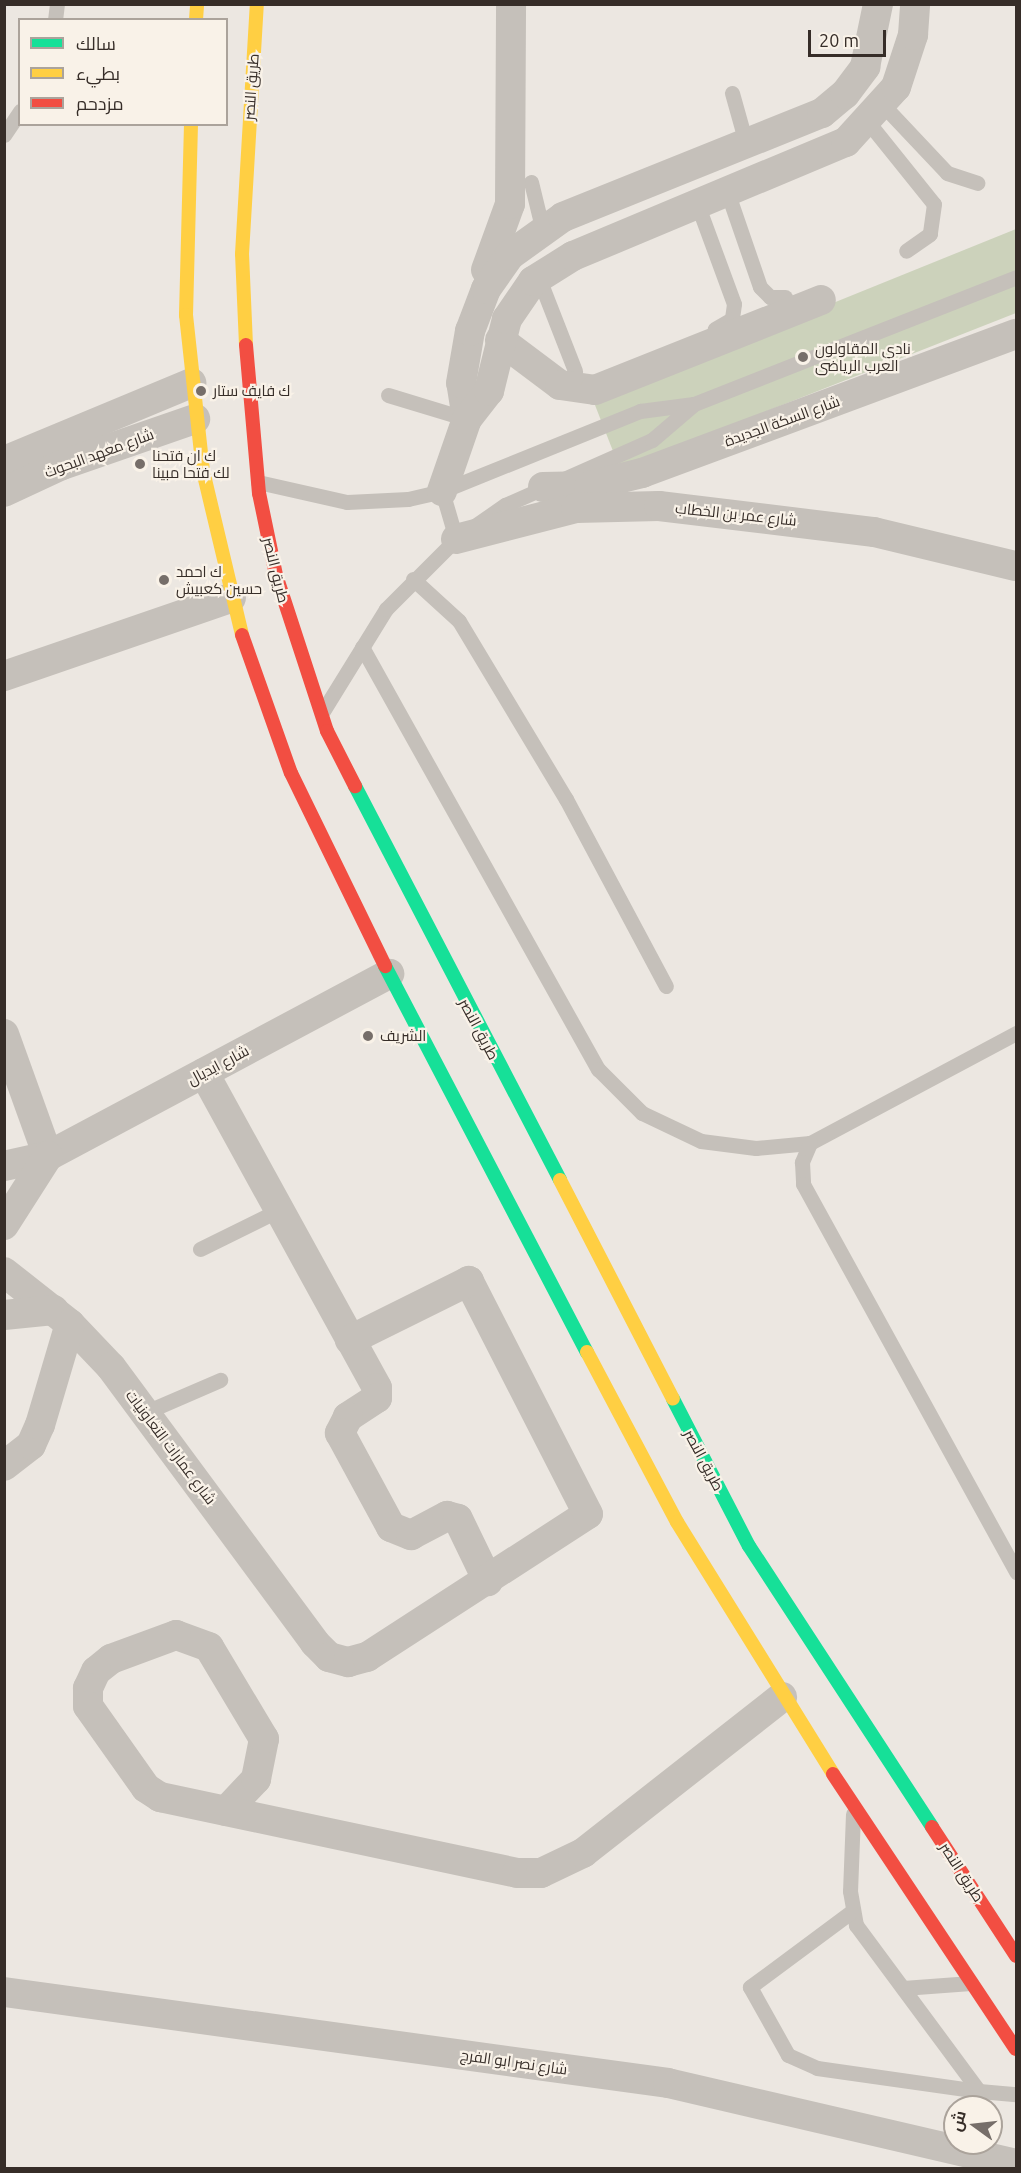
<!DOCTYPE html>
<html>
<head>
<meta charset="utf-8">
<style>
  body { margin:0 }
  #map { position:relative; width:1021px; height:2173px; overflow:hidden; background:#ece7e1; font-family:Ubuntu,Cairo,sans-serif }
  div>[style] { position:absolute }
  .green>* { inset:0; background:#ccd2bb }
  .lane>* { height:15px; margin:-7.5px; padding:0 7.5px; transform-origin:7.5px; border-radius:7.5px; background:#c5c0ba }
  .street>* { height:30px; margin:-15px; padding:0 15px; transform-origin:15px; border-radius:15px; background:#c5c0ba }
  .fast>* { height:14px; margin:-7px; padding:0 7px; transform-origin:7px; border-radius:7px; background:#16e098 }
  .slow>* { height:14px; margin:-7px; padding:0 7px; transform-origin:7px; border-radius:7px; background:#ffcf43 }
  .jam>* { height:14px; margin:-7px; padding:0 7px; transform-origin:7px; border-radius:7px; background:#f24e42 }
  .dots>* { width:16px; height:16px; translate:-50% -50%; box-sizing:border-box; border:3px solid #f9f2e8; border-radius:50% }
  span { translate:-50% -50%; white-space:nowrap; text-align:center; line-height:1.15; -webkit-text-stroke:4.5px #f9f2e8; paint-order:stroke }
  .street-label { font-size:15px; color:#362d28 }
  .poi-label { font-size:15px; color:#362d28 }
  .left { translate:0 -50%; text-align:left }
  .frame { position:absolute; inset:0; border:6px solid #362d28; pointer-events:none }
  .legend { position:absolute; left:18px; top:18px; width:210px; height:108px; box-sizing:border-box; background:#f9f2e8; border:2px solid #aba39b; margin:0; padding:8px 10px; list-style:none; font-size:18px; color:#362d28 }
  .legend li { display:flex; align-items:center; gap:12px; height:30px }
  .legend b { width:30px; border:2px solid #aba39b }
  .north { position:absolute; left:943px; top:2095px; width:60px; height:60px; box-sizing:border-box; background:#f9f2e8; border:2px solid #aba39b; border-radius:50%; rotate:285deg; font-size:16px; font-weight:700; line-height:24px; text-align:center; color:#362d28 }
  .north::after { content:''; display:block; margin:auto; width:21px; height:27px; background:#766e69; clip-path:polygon(50% 0,100% 100%,50% 72%,0 100%) }
  .scale { position:absolute; left:808px; top:30px; width:78px; height:27px; box-sizing:border-box; border:3px solid #362d28; border-top:0; padding-left:8px; font-size:18px; line-height:21px; white-space:nowrap; color:#362d28; -webkit-text-stroke:4px #f9f2e8; paint-order:stroke }
</style>
</head>
<body>
<div id="map">
  <div class="green">
    <div style="clip-path:polygon(1016px 229px,1016px 313px,620px 469px,593px 400px)"></div>
  </div>
  <div class="lane">
    <div style="left:55px;top:20px;width:16px;rotate:-83deg"></div>
    <div style="left:732px;top:93px;width:52px;rotate:74.4deg"></div>
    <div style="left:883px;top:105px;width:93px;rotate:46.7deg"></div>
    <div style="left:947px;top:173px;width:32px;rotate:18deg"></div>
    <div style="left:868px;top:122px;width:105px;rotate:51.2deg"></div>
    <div style="left:934px;top:204px;width:30px;rotate:98deg"></div>
    <div style="left:930px;top:234px;width:29px;rotate:145deg"></div>
    <div style="left:4px;top:135px;width:29px;rotate:-56deg"></div>
    <div style="left:531px;top:182px;width:46px;rotate:76.3deg"></div>
    <div style="left:728px;top:194px;width:98px;rotate:71deg"></div>
    <div style="left:760px;top:287px;width:14px;rotate:45deg"></div>
    <div style="left:770px;top:297px;width:15px"></div>
    <div style="left:698px;top:206px;width:104px;rotate:69.8deg"></div>
    <div style="left:734px;top:304px;width:15px;rotate:98deg"></div>
    <div style="left:732px;top:319px;width:20px;rotate:150deg"></div>
    <div style="left:538px;top:276px;width:102px;rotate:68.7deg"></div>
    <div style="left:388px;top:395px;width:83px;rotate:16.9deg"></div>
    <div style="left:258px;top:482px;width:91px;rotate:12.7deg"></div>
    <div style="left:347px;top:502px;width:61px;rotate:-2.8deg"></div>
    <div style="left:408px;top:499px;width:35px;rotate:-13deg"></div>
    <div style="left:442px;top:491px;width:214px;rotate:-22deg"></div>
    <div style="left:640px;top:411px;width:54px;rotate:-7.4deg"></div>
    <div style="left:694px;top:404px;width:346px;rotate:-21.5deg"></div>
    <div style="left:442px;top:491px;width:50px;rotate:73.7deg"></div>
    <div style="left:413px;top:579px;width:62px;rotate:42.4deg"></div>
    <div style="left:459px;top:621px;width:208px;rotate:59deg"></div>
    <div style="left:566px;top:799px;width:212px;rotate:61.9deg"></div>
    <div style="left:362px;top:647px;width:484px;rotate:60.8deg"></div>
    <div style="left:598px;top:1069px;width:62px;rotate:45deg"></div>
    <div style="left:642px;top:1113px;width:65px;rotate:25.4deg"></div>
    <div style="left:701px;top:1141px;width:55px;rotate:7.3deg"></div>
    <div style="left:756px;top:1148px;width:54px;rotate:-5.3deg"></div>
    <div style="left:810px;top:1143px;width:234px;rotate:-28.1deg"></div>
    <div style="left:323px;top:711px;width:120px;rotate:-58.3deg"></div>
    <div style="left:386px;top:609px;width:99px;rotate:-45deg"></div>
    <div style="left:456px;top:539px;width:60px;rotate:-34.8deg"></div>
    <div style="left:505px;top:505px;width:161px;rotate:-23.9deg"></div>
    <div style="left:652px;top:440px;width:55px;rotate:-40.6deg"></div>
    <div style="left:810px;top:1143px;width:21px;rotate:113deg"></div>
    <div style="left:802px;top:1162px;width:22px;rotate:87deg"></div>
    <div style="left:803px;top:1184px;width:443px;rotate:61.2deg"></div>
    <div style="left:200px;top:1249px;width:88px;rotate:-26.3deg"></div>
    <div style="left:146px;top:1412px;width:81px;rotate:-23.4deg"></div>
    <div style="left:853px;top:1814px;width:77px;rotate:92.2deg"></div>
    <div style="left:850px;top:1891px;width:35px;rotate:80deg"></div>
    <div style="left:856px;top:1925px;width:207px;rotate:53.5deg"></div>
    <div style="left:979px;top:2091px;width:37px;rotate:5deg"></div>
    <div style="left:851px;top:1912px;width:126px;rotate:143.4deg"></div>
    <div style="left:750px;top:1987px;width:78px;rotate:60.8deg"></div>
    <div style="left:788px;top:2055px;width:32px;rotate:24deg"></div>
    <div style="left:817px;top:2068px;width:164px;rotate:8.1deg"></div>
    <div style="left:903px;top:1988px;width:68px;rotate:-4.2deg"></div>
  </div>
  <div class="street">
    <div style="left:486px;top:270px;width:70px;rotate:-70deg"></div>
    <div style="left:510px;top:204px;width:200px;rotate:-89.7deg"></div>
    <div style="left:500px;top:340px;width:75px;rotate:36.9deg"></div>
    <div style="left:560px;top:385px;width:35px;rotate:8deg"></div>
    <div style="left:595px;top:390px;width:243px;rotate:-21.7deg"></div>
    <div style="left:467px;top:419px;width:36px;rotate:-99deg"></div>
    <div style="left:461px;top:383px;width:53px;rotate:-80.2deg"></div>
    <div style="left:470px;top:331px;width:45px;rotate:-69.1deg"></div>
    <div style="left:486px;top:289px;width:42px;rotate:-54.8deg"></div>
    <div style="left:510px;top:255px;width:65px;rotate:-35.6deg"></div>
    <div style="left:563px;top:217px;width:279px;rotate:-21.9deg"></div>
    <div style="left:822px;top:113px;width:30px;rotate:-40deg"></div>
    <div style="left:845px;top:94px;width:34px;rotate:-53deg"></div>
    <div style="left:865px;top:67px;width:64px;rotate:-78.3deg"></div>
    <div style="left:4px;top:461px;width:203px;rotate:-22.6deg"></div>
    <div style="left:543px;top:487px;width:46px;rotate:-1.2deg"></div>
    <div style="left:589px;top:486px;width:55px;rotate:-13.8deg"></div>
    <div style="left:642px;top:473px;width:399px;rotate:-20.4deg"></div>
    <div style="left:442px;top:491px;width:76px;rotate:-70.9deg"></div>
    <div style="left:467px;top:419px;width:36px;rotate:-52deg"></div>
    <div style="left:489px;top:391px;width:74px;rotate:-76deg"></div>
    <div style="left:507px;top:319px;width:46px;rotate:-55.6deg"></div>
    <div style="left:533px;top:281px;width:47px;rotate:-32deg"></div>
    <div style="left:573px;top:256px;width:296px;rotate:-22.7deg"></div>
    <div style="left:846px;top:142px;width:74px;rotate:-47.7deg"></div>
    <div style="left:896px;top:87px;width:55px;rotate:-71.9deg"></div>
    <div style="left:913px;top:35px;width:31px;rotate:-86deg"></div>
    <div style="left:4px;top:492px;width:64px;rotate:-25deg"></div>
    <div style="left:62px;top:465px;width:141px;rotate:-19.1deg"></div>
    <div style="left:456px;top:539px;width:124px;rotate:-14.5deg"></div>
    <div style="left:576px;top:508px;width:83px;rotate:-1.4deg"></div>
    <div style="left:659px;top:506px;width:217px;rotate:6.9deg"></div>
    <div style="left:874px;top:532px;width:146px;rotate:13.5deg"></div>
    <div style="left:4px;top:676px;width:240px;rotate:-19deg"></div>
    <div style="left:4px;top:1034px;width:130px;rotate:70.2deg"></div>
    <div style="left:204px;top:1073px;width:359px;rotate:61.2deg"></div>
    <div style="left:377px;top:1388px;width:10px;rotate:90deg"></div>
    <div style="left:377px;top:1398px;width:35px;rotate:147deg"></div>
    <div style="left:348px;top:1417px;width:18px;rotate:117deg"></div>
    <div style="left:340px;top:1433px;width:107px;rotate:61.5deg"></div>
    <div style="left:391px;top:1527px;width:22px;rotate:22deg"></div>
    <div style="left:411px;top:1535px;width:41px;rotate:-27.8deg"></div>
    <div style="left:447px;top:1516px;width:11px;rotate:15deg"></div>
    <div style="left:458px;top:1519px;width:69px;rotate:64.2deg"></div>
    <div style="left:4px;top:1166px;width:45px;rotate:-12.8deg"></div>
    <div style="left:48px;top:1156px;width:387px;rotate:-28.1deg"></div>
    <div style="left:4px;top:1225px;width:82px;rotate:-57.5deg"></div>
    <div style="left:4px;top:1272px;width:84px;rotate:38.2deg"></div>
    <div style="left:70px;top:1324px;width:59px;rotate:46.4deg"></div>
    <div style="left:111px;top:1367px;width:343px;rotate:53.5deg"></div>
    <div style="left:315px;top:1643px;width:20px;rotate:45deg"></div>
    <div style="left:329px;top:1657px;width:20px;rotate:15deg"></div>
    <div style="left:348px;top:1662px;width:20px;rotate:-15deg"></div>
    <div style="left:367px;top:1657px;width:263px;rotate:-32.9deg"></div>
    <div style="left:588px;top:1514px;width:262px;rotate:-117.1deg"></div>
    <div style="left:469px;top:1281px;width:133px;rotate:153.6deg"></div>
    <div style="left:4px;top:1315px;width:50px;rotate:-5.7deg"></div>
    <div style="left:4px;top:1466px;width:34px;rotate:-38deg"></div>
    <div style="left:31px;top:1445px;width:22px;rotate:-66deg"></div>
    <div style="left:40px;top:1425px;width:105px;rotate:-73.5deg"></div>
    <div style="left:226px;top:1811px;width:44px;rotate:-46.8deg"></div>
    <div style="left:256px;top:1779px;width:41px;rotate:-78.7deg"></div>
    <div style="left:264px;top:1739px;width:107px;rotate:-120.9deg"></div>
    <div style="left:209px;top:1647px;width:35px;rotate:-160deg"></div>
    <div style="left:176px;top:1635px;width:69px;rotate:159.7deg"></div>
    <div style="left:111px;top:1659px;width:19px;rotate:141deg"></div>
    <div style="left:96px;top:1671px;width:19px;rotate:115deg"></div>
    <div style="left:88px;top:1688px;width:18px;rotate:90deg"></div>
    <div style="left:88px;top:1706px;width:100px;rotate:54.7deg"></div>
    <div style="left:146px;top:1788px;width:17px;rotate:33deg"></div>
    <div style="left:160px;top:1797px;width:365px;rotate:12deg"></div>
    <div style="left:517px;top:1873px;width:24px"></div>
    <div style="left:541px;top:1873px;width:47px;rotate:-25.5deg"></div>
    <div style="left:583px;top:1853px;width:253px;rotate:-38.1deg"></div>
    <div style="left:4px;top:1992px;width:670px;rotate:7.8deg"></div>
    <div style="left:668px;top:2083px;width:357px;rotate:13.1deg"></div>
  </div>
  <div class="fast">
    <div style="left:355px;top:786px;width:444px;rotate:62.5deg"></div>
    <div style="left:385px;top:966px;width:436px;rotate:62.4deg"></div>
    <div style="left:673px;top:1399px;width:165px;rotate:62.7deg"></div>
    <div style="left:749px;top:1546px;width:335px;rotate:56.9deg"></div>
  </div>
  <div class="slow">
    <div style="left:196px;top:20px;width:16px;rotate:-86deg"></div>
    <div style="left:191px;top:124px;width:191px;rotate:91.5deg"></div>
    <div style="left:186px;top:315px;width:157px;rotate:83.8deg"></div>
    <div style="left:203px;top:471px;width:169px;rotate:76.6deg"></div>
    <div style="left:246px;top:345px;width:91px;rotate:-92.5deg"></div>
    <div style="left:242px;top:254px;width:250px;rotate:-86.6deg"></div>
    <div style="left:560px;top:1180px;width:246px;rotate:62.7deg"></div>
    <div style="left:587px;top:1352px;width:192px;rotate:62.1deg"></div>
    <div style="left:677px;top:1522px;width:296px;rotate:58.2deg"></div>
  </div>
  <div class="jam">
    <div style="left:246px;top:345px;width:149px;rotate:85deg"></div>
    <div style="left:259px;top:493px;width:84px;rotate:78.3deg"></div>
    <div style="left:276px;top:575px;width:164px;rotate:71.9deg"></div>
    <div style="left:327px;top:731px;width:62px;rotate:63deg"></div>
    <div style="left:242px;top:635px;width:146px;rotate:70.5deg"></div>
    <div style="left:291px;top:773px;width:215px;rotate:64deg"></div>
    <div style="left:833px;top:1774px;width:330px;rotate:56.4deg"></div>
    <div style="left:932px;top:1827px;width:154px;rotate:56.9deg"></div>
  </div>
  <div class="dots">
    <div style="left:803px;top:357px;background:#766e69"></div>
    <div style="left:201px;top:391px;background:#766e69"></div>
    <div style="left:140px;top:464px;background:#766e69"></div>
    <div style="left:164px;top:580px;background:#766e69"></div>
    <div style="left:368px;top:1036px;background:#766e69"></div>
  </div>
  <div class="street-label">
    <span style="left:251px;top:87px;rotate:-86deg">طريق النصر</span>
    <span style="left:782px;top:421px;rotate:-20deg">شارع السكة الجديدة</span>
    <span style="left:99px;top:453px;rotate:-20deg">شارع معهد البحوث</span>
    <span style="left:736px;top:514px;rotate:6deg">شارع عمر بن الخطاب</span>
    <span style="left:276px;top:570px;rotate:76deg">طريق النصر</span>
    <span style="left:479px;top:1029px;rotate:62deg">طريق النصر</span>
    <span style="left:218px;top:1065px;rotate:-28deg">شارع ايديال</span>
    <span style="left:171px;top:1447px;rotate:53deg">شارع عمارات التعاونيات</span>
    <span style="left:704px;top:1460px;rotate:62deg">طريق النصر</span>
    <span style="left:962px;top:1872px;rotate:57deg">طريق النصر</span>
    <span style="left:514px;top:2062px;rotate:8deg">شارع نصر ابو الفرج</span>
  </div>
  <div class="poi-label">
    <span class="left" style="left:815px;top:357px">نادى المقاولون<br>العرب الرياضى</span>
    <span class="left" style="left:213px;top:391px">ك فايف ستار</span>
    <span class="left" style="left:152px;top:464px">ك ان فتحنا<br>لك فتحا مبينا</span>
    <span class="left" style="left:176px;top:580px">ك احمد<br>حسين كعبيش</span>
    <span class="left" style="left:380px;top:1036px">الشريف</span>
  </div>
  <div class="frame"></div>
  <ul class="legend">
  <li><b style="height:8px;background:#16e098"></b>سالك</li>
  <li><b style="height:8px;background:#ffcf43"></b>بطيء</li>
  <li><b style="height:8px;background:#f24e42"></b>مزدحم</li>
  </ul>
  <div class="north">ش</div>
  <div class="scale">20 m</div>
</div>
</body>
</html>
